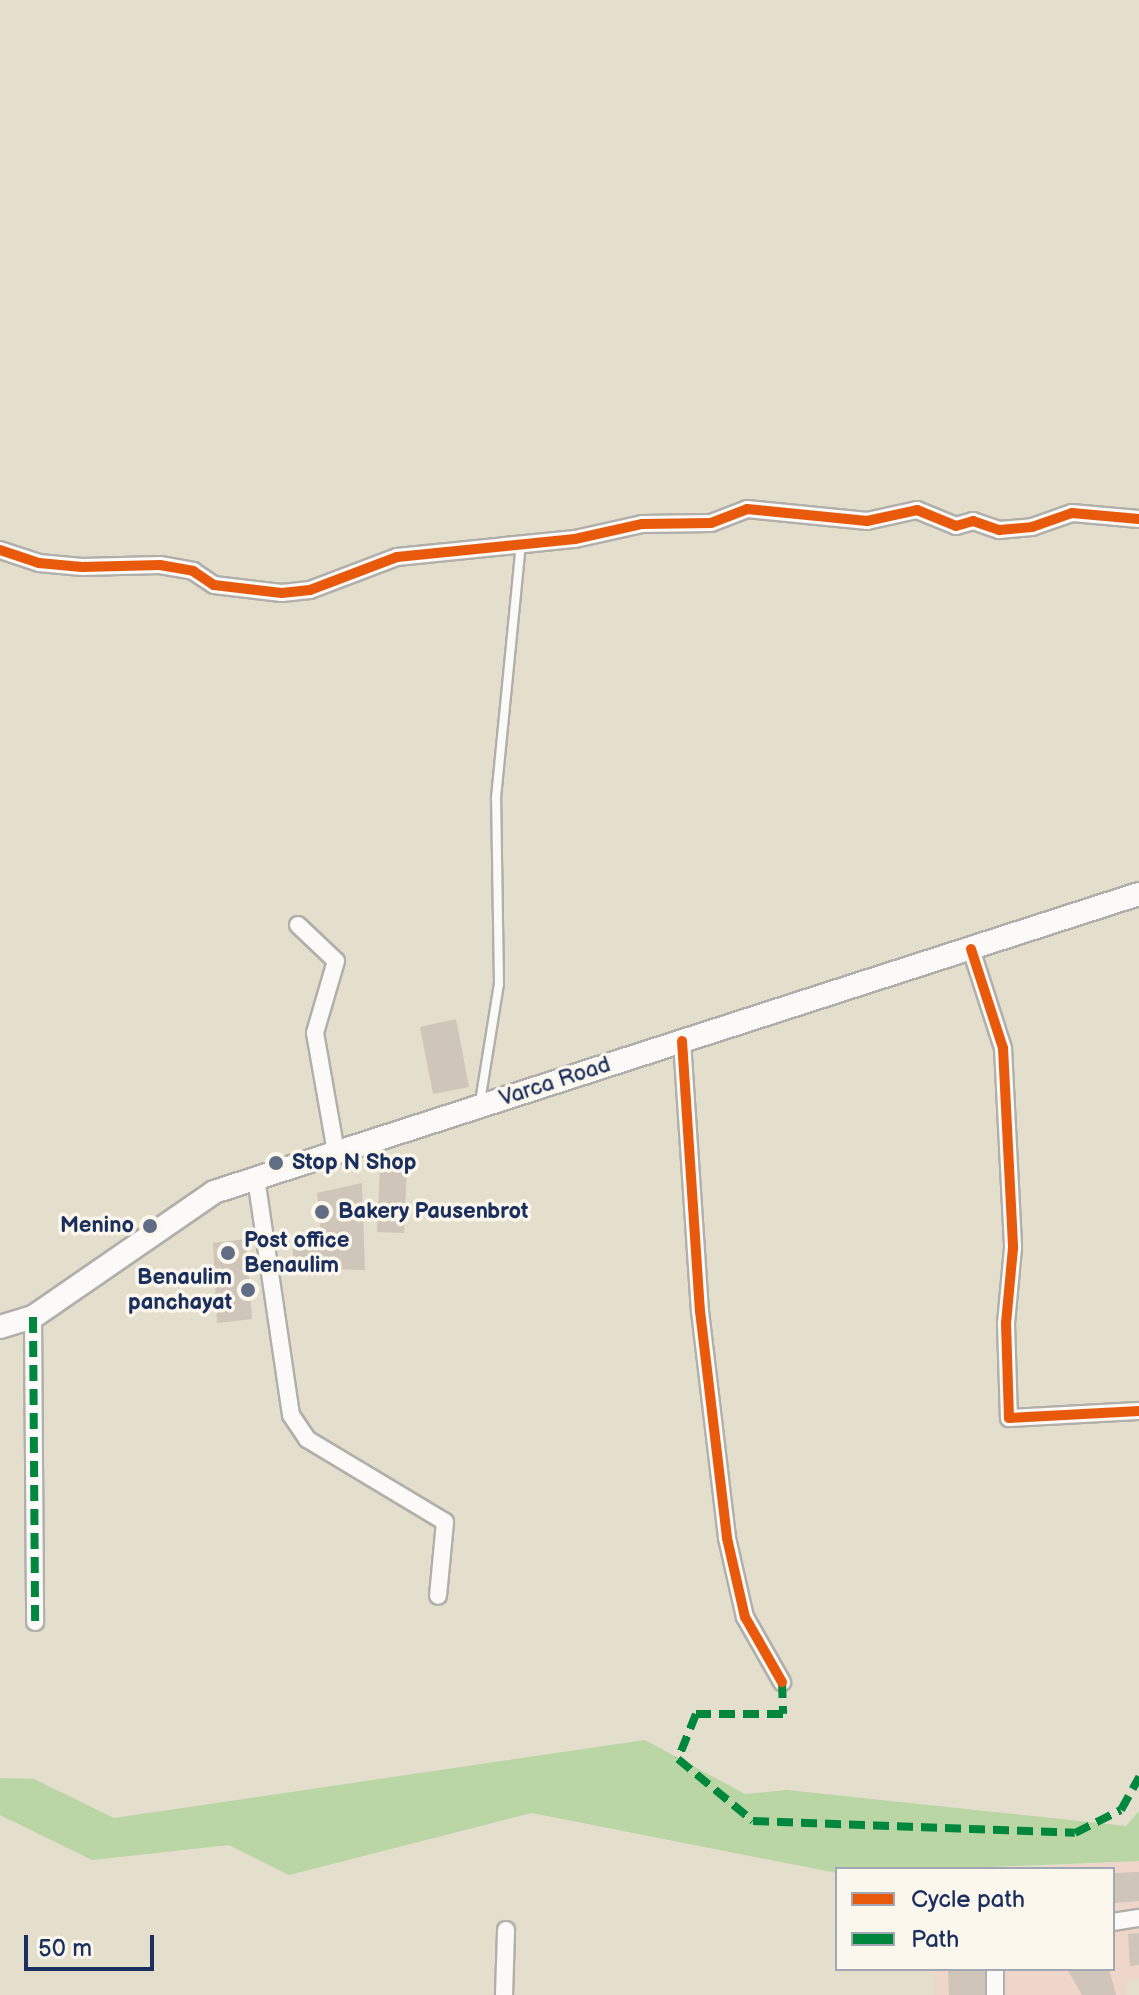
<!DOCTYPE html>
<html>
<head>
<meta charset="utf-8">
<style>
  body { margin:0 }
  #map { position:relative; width:1139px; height:1995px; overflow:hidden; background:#e4decd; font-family:"Balsamiq Sans",sans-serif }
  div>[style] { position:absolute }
  .built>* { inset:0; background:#eed7ca }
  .green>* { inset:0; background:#b9d6a4 }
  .building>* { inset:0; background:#cfc5b8 }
  .roads { filter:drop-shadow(2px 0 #b1afa9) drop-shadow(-2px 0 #b1afa9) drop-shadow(0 2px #b1afa9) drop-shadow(0 -2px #b1afa9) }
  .lane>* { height:8px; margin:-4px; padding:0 4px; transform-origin:4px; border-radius:4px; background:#fbfaf8 }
  .street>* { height:16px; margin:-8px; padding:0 8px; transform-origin:8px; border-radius:8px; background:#fbfaf8 }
  .secondary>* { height:22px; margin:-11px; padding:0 11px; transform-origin:11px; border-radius:11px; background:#fbfaf8 }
  .quiet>* { height:8px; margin-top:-4px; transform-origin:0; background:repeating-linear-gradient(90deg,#00873e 0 16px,transparent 0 24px) }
  .cycleway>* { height:10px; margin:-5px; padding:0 5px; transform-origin:5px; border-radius:5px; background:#e8590c }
  .dots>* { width:22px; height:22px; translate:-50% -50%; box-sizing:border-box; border:4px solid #fbf7ec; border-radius:50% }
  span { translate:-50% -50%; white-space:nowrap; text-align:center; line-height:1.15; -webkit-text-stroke:7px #fbf7ec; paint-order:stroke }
  .street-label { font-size:22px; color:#1b2f5e }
  .poi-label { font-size:22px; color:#1b2f5e; font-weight:700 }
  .left { translate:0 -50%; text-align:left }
  .right { translate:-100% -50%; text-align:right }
  .legend { position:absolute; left:835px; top:1867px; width:280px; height:104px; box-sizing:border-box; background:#fbf7ec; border:2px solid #a1a7b3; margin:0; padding:10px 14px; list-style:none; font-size:24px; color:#1b2f5e }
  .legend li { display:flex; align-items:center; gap:16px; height:40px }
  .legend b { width:40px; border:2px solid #a1a7b3 }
  .scale { position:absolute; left:24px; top:1935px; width:130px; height:36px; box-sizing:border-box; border:4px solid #1b2f5e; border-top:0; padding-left:10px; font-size:24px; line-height:28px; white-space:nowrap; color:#1b2f5e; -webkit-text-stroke:6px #fbf7ec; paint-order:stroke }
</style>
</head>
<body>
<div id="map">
  <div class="built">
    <div style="clip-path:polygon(1139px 1861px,1139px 1979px,1127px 1980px,1126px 1995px,935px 1995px,935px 1969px,1113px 1969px,1113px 1869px,1001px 1869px)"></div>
  </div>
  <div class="green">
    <div style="clip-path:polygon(645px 1740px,745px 1794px,787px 1790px,1126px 1826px,1139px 1811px,1139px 1861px,837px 1873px,532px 1813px,289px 1875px,229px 1845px,92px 1860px,0 1815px,0 1778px,34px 1779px,114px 1818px)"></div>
  </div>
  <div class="building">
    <div style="clip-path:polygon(456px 1019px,469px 1087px,433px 1094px,420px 1027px)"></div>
    <div style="clip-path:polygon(380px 1167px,407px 1168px,404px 1233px,377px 1232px)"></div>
    <div style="clip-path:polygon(362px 1183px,365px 1270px,293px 1268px,293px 1237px,321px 1234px,317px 1193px)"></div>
    <div style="clip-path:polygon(246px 1239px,252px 1319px,217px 1323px,213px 1243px)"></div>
    <div style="clip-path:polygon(1139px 1872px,1139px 1901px,1115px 1903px,1113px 1873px)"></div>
    <div style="clip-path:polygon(1139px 1933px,1139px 1965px,1130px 1966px,1128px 1934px)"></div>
    <div style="clip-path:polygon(948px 1969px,987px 1969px,987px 1995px,949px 1995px)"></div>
    <div style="clip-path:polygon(1067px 1969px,1109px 1969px,1116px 1995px,1082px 1995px)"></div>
  </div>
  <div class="roads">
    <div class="lane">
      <div style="left:480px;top:1102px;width:120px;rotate:-80.9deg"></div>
      <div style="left:499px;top:984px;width:186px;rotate:-90.9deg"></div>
      <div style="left:496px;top:798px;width:254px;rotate:-84.4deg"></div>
    </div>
    <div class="street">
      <div style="left:0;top:550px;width:41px;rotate:18.4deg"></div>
      <div style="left:39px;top:563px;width:43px;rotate:5.3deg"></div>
      <div style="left:82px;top:567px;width:78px;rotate:-1.5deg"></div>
      <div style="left:160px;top:565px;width:34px;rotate:10deg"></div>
      <div style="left:193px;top:571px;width:25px;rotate:34deg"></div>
      <div style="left:214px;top:585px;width:68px;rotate:6.7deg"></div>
      <div style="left:282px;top:593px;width:28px;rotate:-6deg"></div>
      <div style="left:310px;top:590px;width:93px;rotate:-20.8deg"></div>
      <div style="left:397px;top:557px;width:179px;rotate:-5.8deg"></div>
      <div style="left:575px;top:539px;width:69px;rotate:-12.6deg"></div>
      <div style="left:642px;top:524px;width:69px;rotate:-0.8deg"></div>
      <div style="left:711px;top:523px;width:39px;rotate:-21deg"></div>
      <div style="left:747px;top:509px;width:121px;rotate:5.7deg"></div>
      <div style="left:867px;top:521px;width:51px;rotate:-12.4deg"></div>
      <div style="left:917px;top:510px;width:42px;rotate:22.3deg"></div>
      <div style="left:956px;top:526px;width:18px;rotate:-16deg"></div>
      <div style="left:973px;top:521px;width:28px;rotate:19deg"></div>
      <div style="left:999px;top:530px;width:33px;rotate:-5deg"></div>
      <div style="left:1032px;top:527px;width:42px;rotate:-19.3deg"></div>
      <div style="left:1072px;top:513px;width:67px;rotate:5.1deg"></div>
      <div style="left:298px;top:925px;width:52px;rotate:43.5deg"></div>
      <div style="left:336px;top:961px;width:75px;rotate:106.3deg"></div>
      <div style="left:315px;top:1033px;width:121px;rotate:80deg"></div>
      <div style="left:971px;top:949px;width:104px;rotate:72.1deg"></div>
      <div style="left:1003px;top:1048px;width:200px;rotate:87.1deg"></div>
      <div style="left:1013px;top:1248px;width:75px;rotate:95.3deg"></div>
      <div style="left:1006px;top:1323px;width:95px;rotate:88.2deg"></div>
      <div style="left:1009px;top:1418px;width:130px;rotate:-3.1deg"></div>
      <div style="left:682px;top:1041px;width:271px;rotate:86.2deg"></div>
      <div style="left:700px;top:1311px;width:229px;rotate:83.2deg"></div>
      <div style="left:727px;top:1538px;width:81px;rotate:77.2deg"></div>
      <div style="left:745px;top:1617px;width:75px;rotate:60.4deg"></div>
      <div style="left:256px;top:1178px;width:240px;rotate:81.6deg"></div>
      <div style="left:291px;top:1415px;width:29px;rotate:56deg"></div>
      <div style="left:307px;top:1439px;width:161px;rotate:31deg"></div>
      <div style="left:445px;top:1522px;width:74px;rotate:95.4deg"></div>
      <div style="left:33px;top:1317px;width:305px;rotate:89.6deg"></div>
      <div style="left:1113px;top:1922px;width:26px;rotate:-9deg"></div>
      <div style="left:995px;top:1969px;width:26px;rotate:90deg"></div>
      <div style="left:504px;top:1995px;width:65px;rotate:-88.2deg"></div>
    </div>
    <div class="secondary">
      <div style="left:0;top:1327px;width:34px;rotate:-17deg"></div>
      <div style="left:33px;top:1317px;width:220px;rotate:-34.6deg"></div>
      <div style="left:214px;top:1192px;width:972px;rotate:-17.86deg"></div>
    </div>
  </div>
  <div class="quiet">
    <div style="left:33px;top:1317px;width:305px;rotate:89.6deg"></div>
    <div style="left:782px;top:1682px;width:32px;rotate:88deg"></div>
    <div style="left:783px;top:1714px;width:87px;rotate:180deg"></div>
    <div style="left:696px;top:1714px;width:48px;rotate:111.8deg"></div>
    <div style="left:678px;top:1759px;width:97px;rotate:39.6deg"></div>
    <div style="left:753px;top:1821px;width:322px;rotate:2.1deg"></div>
    <div style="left:1075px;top:1833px;width:51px;rotate:-26.6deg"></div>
    <div style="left:1121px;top:1810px;width:38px;rotate:-61deg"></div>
  </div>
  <div class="cycleway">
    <div style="left:0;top:550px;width:41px;rotate:18.4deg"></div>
    <div style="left:39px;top:563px;width:43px;rotate:5.3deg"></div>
    <div style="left:82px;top:567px;width:78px;rotate:-1.5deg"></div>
    <div style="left:160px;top:565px;width:34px;rotate:10deg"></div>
    <div style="left:193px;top:571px;width:25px;rotate:34deg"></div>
    <div style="left:214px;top:585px;width:68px;rotate:6.7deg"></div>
    <div style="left:282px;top:593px;width:28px;rotate:-6deg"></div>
    <div style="left:310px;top:590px;width:93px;rotate:-20.8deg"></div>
    <div style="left:397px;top:557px;width:179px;rotate:-5.8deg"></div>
    <div style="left:575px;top:539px;width:69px;rotate:-12.6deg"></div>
    <div style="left:642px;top:524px;width:69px;rotate:-0.8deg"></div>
    <div style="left:711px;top:523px;width:39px;rotate:-21deg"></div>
    <div style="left:747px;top:509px;width:121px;rotate:5.7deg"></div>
    <div style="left:867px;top:521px;width:51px;rotate:-12.4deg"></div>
    <div style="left:917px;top:510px;width:42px;rotate:22.3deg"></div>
    <div style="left:956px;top:526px;width:18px;rotate:-16deg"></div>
    <div style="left:973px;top:521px;width:28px;rotate:19deg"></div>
    <div style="left:999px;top:530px;width:33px;rotate:-5deg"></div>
    <div style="left:1032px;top:527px;width:42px;rotate:-19.3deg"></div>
    <div style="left:1072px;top:513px;width:67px;rotate:5.1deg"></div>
    <div style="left:971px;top:949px;width:104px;rotate:72.1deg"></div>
    <div style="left:1003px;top:1048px;width:200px;rotate:87.1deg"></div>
    <div style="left:1013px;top:1248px;width:75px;rotate:95.3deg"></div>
    <div style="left:1006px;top:1323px;width:95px;rotate:88.2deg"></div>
    <div style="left:1009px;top:1418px;width:130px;rotate:-3.1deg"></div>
    <div style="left:682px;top:1041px;width:271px;rotate:86.2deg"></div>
    <div style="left:700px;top:1311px;width:229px;rotate:83.2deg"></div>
    <div style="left:727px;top:1538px;width:81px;rotate:77.2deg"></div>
    <div style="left:745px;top:1617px;width:75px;rotate:60.4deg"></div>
  </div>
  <div class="dots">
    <div style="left:276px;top:1163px;background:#616c85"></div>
    <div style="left:322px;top:1212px;background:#616c85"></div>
    <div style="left:150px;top:1226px;background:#616c85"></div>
    <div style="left:228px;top:1253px;background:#616c85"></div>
    <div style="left:248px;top:1290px;background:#616c85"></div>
  </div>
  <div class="street-label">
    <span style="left:555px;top:1082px;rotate:-18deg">Varca Road</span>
  </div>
  <div class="poi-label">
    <span class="left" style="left:292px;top:1163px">Stop N Shop</span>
    <span class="left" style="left:338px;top:1212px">Bakery Pausenbrot</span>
    <span class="right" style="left:134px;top:1226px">Menino</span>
    <span class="left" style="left:244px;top:1253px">Post office<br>Benaulim</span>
    <span class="right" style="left:232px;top:1290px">Benaulim<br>panchayat</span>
  </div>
  <ul class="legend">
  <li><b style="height:10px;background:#e8590c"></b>Cycle path</li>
  <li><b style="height:10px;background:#00873e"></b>Path</li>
  </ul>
  <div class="scale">50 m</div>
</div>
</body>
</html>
